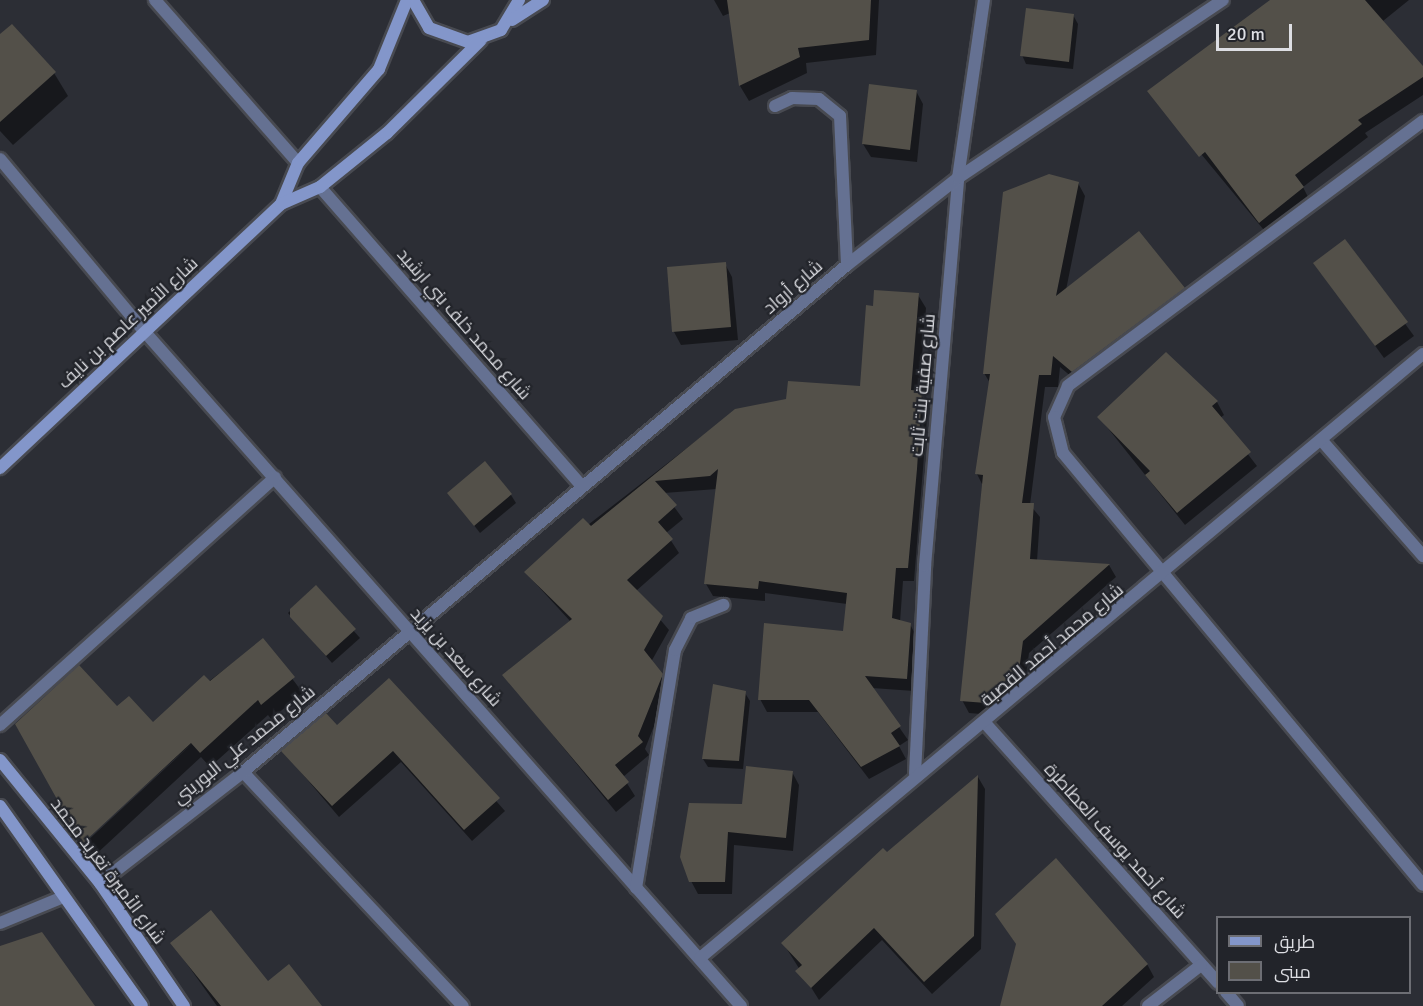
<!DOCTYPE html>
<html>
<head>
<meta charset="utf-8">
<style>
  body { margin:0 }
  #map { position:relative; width:1423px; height:1006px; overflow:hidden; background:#2c2e35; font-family:Signika,Cairo,sans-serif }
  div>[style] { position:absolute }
  .shadow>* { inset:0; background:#0007 }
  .building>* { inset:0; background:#535049 }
  .roads { filter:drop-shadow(2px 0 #484a51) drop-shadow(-2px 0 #484a51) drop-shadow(0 2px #484a51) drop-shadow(0 -2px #484a51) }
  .street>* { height:12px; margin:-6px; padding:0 6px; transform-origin:6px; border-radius:6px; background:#657192 }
  .secondary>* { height:12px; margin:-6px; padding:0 6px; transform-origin:6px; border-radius:6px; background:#8396ca }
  span { translate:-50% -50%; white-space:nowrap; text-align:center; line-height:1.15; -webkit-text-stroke:4.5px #22242a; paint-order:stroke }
  .street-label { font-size:18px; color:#dddee3 }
  .legend { position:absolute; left:1216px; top:916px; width:195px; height:78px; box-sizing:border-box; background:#22242a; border:2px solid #6d6e74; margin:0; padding:8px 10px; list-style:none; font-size:18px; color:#dddee3 }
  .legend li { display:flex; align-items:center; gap:12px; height:30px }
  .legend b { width:30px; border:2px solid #6d6e74 }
  .scale { position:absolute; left:1216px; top:24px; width:76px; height:27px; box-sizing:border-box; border:3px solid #dddee3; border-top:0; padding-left:8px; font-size:18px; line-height:21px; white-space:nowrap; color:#dddee3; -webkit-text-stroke:4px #22242a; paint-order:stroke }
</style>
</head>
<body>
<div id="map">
  <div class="shadow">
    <div style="clip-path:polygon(714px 0,879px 0,876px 55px,806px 63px,807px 73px,749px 101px,740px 86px,730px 13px,723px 16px)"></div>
    <div style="clip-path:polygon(1273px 0,1409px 0,1383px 21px,1423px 68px,1423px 95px,1365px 133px,1368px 137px,1303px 187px,1310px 201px,1268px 235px,1149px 91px)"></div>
    <div style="clip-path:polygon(1073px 15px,1078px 24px,1073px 69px,1026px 64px,1022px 55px)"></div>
    <div style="clip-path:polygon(0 36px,54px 73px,68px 96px,13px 145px,0 131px)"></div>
    <div style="clip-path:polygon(916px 91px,923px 104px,917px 162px,871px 157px,863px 144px)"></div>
    <div style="clip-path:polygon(1078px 183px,1085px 196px,1066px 290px,1184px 289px,1191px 301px,1080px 384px,1060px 367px,1058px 387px,1045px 387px,1030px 505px,1040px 517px,1037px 561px,1109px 565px,1116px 577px,1029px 653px,1025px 684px,993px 715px,969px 713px,962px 700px,983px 486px,977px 474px,990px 383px,984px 373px)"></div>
    <div style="clip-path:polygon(1345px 241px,1414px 336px,1384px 358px,1315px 263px)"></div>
    <div style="clip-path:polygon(725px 264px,732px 277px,738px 340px,681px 345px,674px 332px,668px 269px)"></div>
    <div style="clip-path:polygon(918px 295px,926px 308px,919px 392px,928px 406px,914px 581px,903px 581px,900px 622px,910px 624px,917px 638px,914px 691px,872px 688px,908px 740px,899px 746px,906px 759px,869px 779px,818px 712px,767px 712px,760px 699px,845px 632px,847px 604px,765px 593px,765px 601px,713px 596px,706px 584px,717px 489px,664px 493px,683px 519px,666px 533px,679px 553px,636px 591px,669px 630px,651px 662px,669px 688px,645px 749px,649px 755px,623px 777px,635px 796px,616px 812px,504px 675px,570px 621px,526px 573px,736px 410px,861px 387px,874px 307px)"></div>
    <div style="clip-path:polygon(1166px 354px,1217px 402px,1224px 415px,1220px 418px,1257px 466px,1185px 525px,1099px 417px)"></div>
    <div style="clip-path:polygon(449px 493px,511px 495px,516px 503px,480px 533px)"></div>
    <div style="clip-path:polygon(315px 587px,360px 638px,332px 663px,288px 613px)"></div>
    <div style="clip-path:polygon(263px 640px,303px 693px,271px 719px,268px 715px,210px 767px,201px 757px,92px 858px,84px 844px,197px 739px,82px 842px,117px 708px,153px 724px)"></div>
    <div style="clip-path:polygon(389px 680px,505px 811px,472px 841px,401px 762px,339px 817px,283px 751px,337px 727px)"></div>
    <div style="clip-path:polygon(745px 693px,750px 701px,743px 769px,708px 767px,703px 759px)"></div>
    <div style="clip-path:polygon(792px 772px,799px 785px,793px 851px,734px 845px,732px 894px,698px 894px,691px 881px,743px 805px)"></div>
    <div style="clip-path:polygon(978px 777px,985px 789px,981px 949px,932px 994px,882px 940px,819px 1000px,783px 943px)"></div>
    <div style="clip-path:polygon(996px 914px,1147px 964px,1154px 977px,1122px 1006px,1003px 1006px,1017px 945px)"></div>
    <div style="clip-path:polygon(172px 943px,267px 983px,321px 1006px,217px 1006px)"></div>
  </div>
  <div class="building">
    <div style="clip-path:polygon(727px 0,871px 0,869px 40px,798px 48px,800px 57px,739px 86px)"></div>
    <div style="clip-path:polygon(1270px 0,1365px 0,1423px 66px,1423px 77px,1358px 120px,1362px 124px,1295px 175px,1304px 187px,1259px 223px,1205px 152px,1199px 157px,1147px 91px)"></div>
    <div style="clip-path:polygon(1026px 8px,1074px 14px,1069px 62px,1020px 56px)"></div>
    <div style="clip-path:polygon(12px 24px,56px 72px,0 122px,0 34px)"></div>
    <div style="clip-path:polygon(869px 84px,917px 90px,910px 150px,862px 144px)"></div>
    <div style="clip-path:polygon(1049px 174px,1079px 182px,1056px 296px,1139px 231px,1185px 288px,1072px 372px,1053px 356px,1051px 375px,1039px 375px,1022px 503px,1034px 503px,1030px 559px,1110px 564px,1023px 641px,1019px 671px,986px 703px,960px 701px,983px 475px,975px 474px,990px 374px,983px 374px,1003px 192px)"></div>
    <div style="clip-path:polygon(1345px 239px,1408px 322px,1375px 346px,1313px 263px)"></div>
    <div style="clip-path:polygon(726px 262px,731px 327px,672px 332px,667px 267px)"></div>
    <div style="clip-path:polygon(874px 290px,919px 293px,911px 390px,922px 391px,917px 469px,908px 568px,896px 568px,892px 618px,911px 623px,907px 679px,865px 676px,901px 726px,891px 733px,900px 746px,861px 767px,809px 700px,758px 700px,764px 623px,843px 631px,847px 593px,759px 581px,758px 589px,704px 584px,718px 469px,710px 476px,655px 481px,677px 505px,658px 522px,673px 539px,627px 580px,663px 616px,644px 650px,663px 674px,638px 736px,643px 742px,615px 765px,629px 782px,608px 800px,502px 675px,572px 619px,524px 572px,583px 518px,591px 526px,735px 409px,786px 399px,788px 381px,860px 386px,866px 305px,873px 306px)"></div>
    <div style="clip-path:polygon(1166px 352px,1218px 401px,1212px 406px,1251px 452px,1177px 513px,1145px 475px,1150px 471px,1097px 417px)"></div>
    <div style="clip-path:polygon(485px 461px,512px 494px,474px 526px,447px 493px)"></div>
    <div style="clip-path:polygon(316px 585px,356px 629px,326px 656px,290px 617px,290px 609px)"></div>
    <div style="clip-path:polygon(263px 638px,295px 677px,261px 705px,258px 700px,200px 753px,191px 743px,82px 844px,15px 724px,79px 665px,117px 706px,129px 696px,153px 722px,204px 675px,210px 681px)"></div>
    <div style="clip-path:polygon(389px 678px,500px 798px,464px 830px,393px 751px,332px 806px,281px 751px,326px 713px,337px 725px)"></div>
    <div style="clip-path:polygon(713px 684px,746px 691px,739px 761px,702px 759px)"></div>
    <div style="clip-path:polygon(746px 766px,793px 771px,786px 838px,728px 832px,725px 882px,689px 882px,680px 857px,689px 803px,742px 804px)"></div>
    <div style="clip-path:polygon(978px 775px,974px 936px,924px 982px,874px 928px,811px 988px,795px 971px,802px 965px,781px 943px,883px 848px,887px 852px)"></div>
    <div style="clip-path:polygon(1056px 858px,1148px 964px,1102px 1006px,1000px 1006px,1016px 944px,995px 914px)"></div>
    <div style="clip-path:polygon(211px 910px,268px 981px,289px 964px,322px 1006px,221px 1006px,170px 943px)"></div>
    <div style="clip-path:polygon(42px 932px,95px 1006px,0 1006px,0 946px)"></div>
  </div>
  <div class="roads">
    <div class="street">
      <div style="left:155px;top:0;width:217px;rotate:48.7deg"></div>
      <div style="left:775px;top:106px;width:19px;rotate:-25deg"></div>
      <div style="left:792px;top:98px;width:27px;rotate:2deg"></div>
      <div style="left:819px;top:99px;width:27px;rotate:39deg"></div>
      <div style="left:840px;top:116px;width:149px;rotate:87.3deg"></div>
      <div style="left:1423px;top:121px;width:443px;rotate:143.3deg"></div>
      <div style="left:1068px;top:386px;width:34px;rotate:114deg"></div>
      <div style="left:1054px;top:417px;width:37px;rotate:76deg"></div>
      <div style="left:1063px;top:453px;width:562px;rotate:50.19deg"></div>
      <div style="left:0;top:159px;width:224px;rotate:50.1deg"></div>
      <div style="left:144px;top:331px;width:901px;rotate:48.51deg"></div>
      <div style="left:320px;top:187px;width:398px;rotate:48.8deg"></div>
      <div style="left:1323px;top:442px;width:152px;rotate:48.7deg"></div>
      <div style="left:985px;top:723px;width:349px;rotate:48.1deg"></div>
      <div style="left:0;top:725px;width:370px;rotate:-42deg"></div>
      <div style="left:243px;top:772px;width:321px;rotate:46.8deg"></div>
      <div style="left:915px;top:774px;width:208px;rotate:-87.2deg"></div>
      <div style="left:925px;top:566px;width:389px;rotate:-85.1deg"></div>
      <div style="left:958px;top:178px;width:180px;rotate:-81.7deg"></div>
      <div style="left:100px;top:883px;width:181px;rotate:-37.8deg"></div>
      <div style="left:243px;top:772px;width:789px;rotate:-40.01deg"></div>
      <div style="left:847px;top:265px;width:141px;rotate:-38.1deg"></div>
      <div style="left:958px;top:178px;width:319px;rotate:-33.9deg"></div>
      <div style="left:636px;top:888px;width:241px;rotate:-80.7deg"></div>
      <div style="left:675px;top:650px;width:36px;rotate:-63deg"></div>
      <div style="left:691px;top:618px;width:35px;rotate:-22deg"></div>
      <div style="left:0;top:923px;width:68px;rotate:-22.4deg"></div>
      <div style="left:700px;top:958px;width:942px;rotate:-39.88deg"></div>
      <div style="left:1226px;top:992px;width:18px;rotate:49deg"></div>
      <div style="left:1148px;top:1006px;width:67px;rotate:-37.7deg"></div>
    </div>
    <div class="secondary">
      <div style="left:413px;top:0;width:32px;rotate:60deg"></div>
      <div style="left:429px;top:28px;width:41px;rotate:19.7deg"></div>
      <div style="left:468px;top:42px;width:35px;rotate:-20deg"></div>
      <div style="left:501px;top:30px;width:35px;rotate:-59deg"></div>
      <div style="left:512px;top:20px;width:37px;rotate:-33deg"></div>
      <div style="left:281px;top:204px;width:44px;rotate:-67.5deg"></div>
      <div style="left:298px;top:163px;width:124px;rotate:-49.2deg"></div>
      <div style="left:379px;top:69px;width:74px;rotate:-67.9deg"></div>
      <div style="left:0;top:468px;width:386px;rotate:-43.2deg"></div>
      <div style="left:281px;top:204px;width:43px;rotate:-23.6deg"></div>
      <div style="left:320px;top:187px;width:86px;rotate:-38.9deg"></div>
      <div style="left:387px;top:133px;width:132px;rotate:-44.7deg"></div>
      <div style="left:0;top:760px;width:159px;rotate:50.9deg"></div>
      <div style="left:100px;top:883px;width:149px;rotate:55.7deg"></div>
      <div style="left:0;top:806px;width:245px;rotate:54.6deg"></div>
    </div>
  </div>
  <div class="street-label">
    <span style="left:793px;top:287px;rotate:-41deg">شارع أرواد</span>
    <span style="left:128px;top:323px;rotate:-43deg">شارع الأمير عاصم بن نايف</span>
    <span style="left:464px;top:324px;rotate:49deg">شارع محمد خلف بني ارشيد</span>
    <span style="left:923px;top:385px;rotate:-85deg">شارع صفية بنت ثابت</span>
    <span style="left:1052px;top:645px;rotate:-40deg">شارع محمد أحمد القصبة</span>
    <span style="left:456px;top:657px;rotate:48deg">شارع سعد بن يزيد</span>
    <span style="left:244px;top:745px;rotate:-39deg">شارع محمد علي البوريني</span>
    <span style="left:1115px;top:841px;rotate:48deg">شارع أحمد يوسف العطاطرة</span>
    <span style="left:108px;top:871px;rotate:53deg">شارع الأميرة تغريد محمد</span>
  </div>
  <ul class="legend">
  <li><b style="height:8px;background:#8396ca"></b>طريق</li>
  <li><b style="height:16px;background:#535049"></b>مبنى</li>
  </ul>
  <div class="scale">20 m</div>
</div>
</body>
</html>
